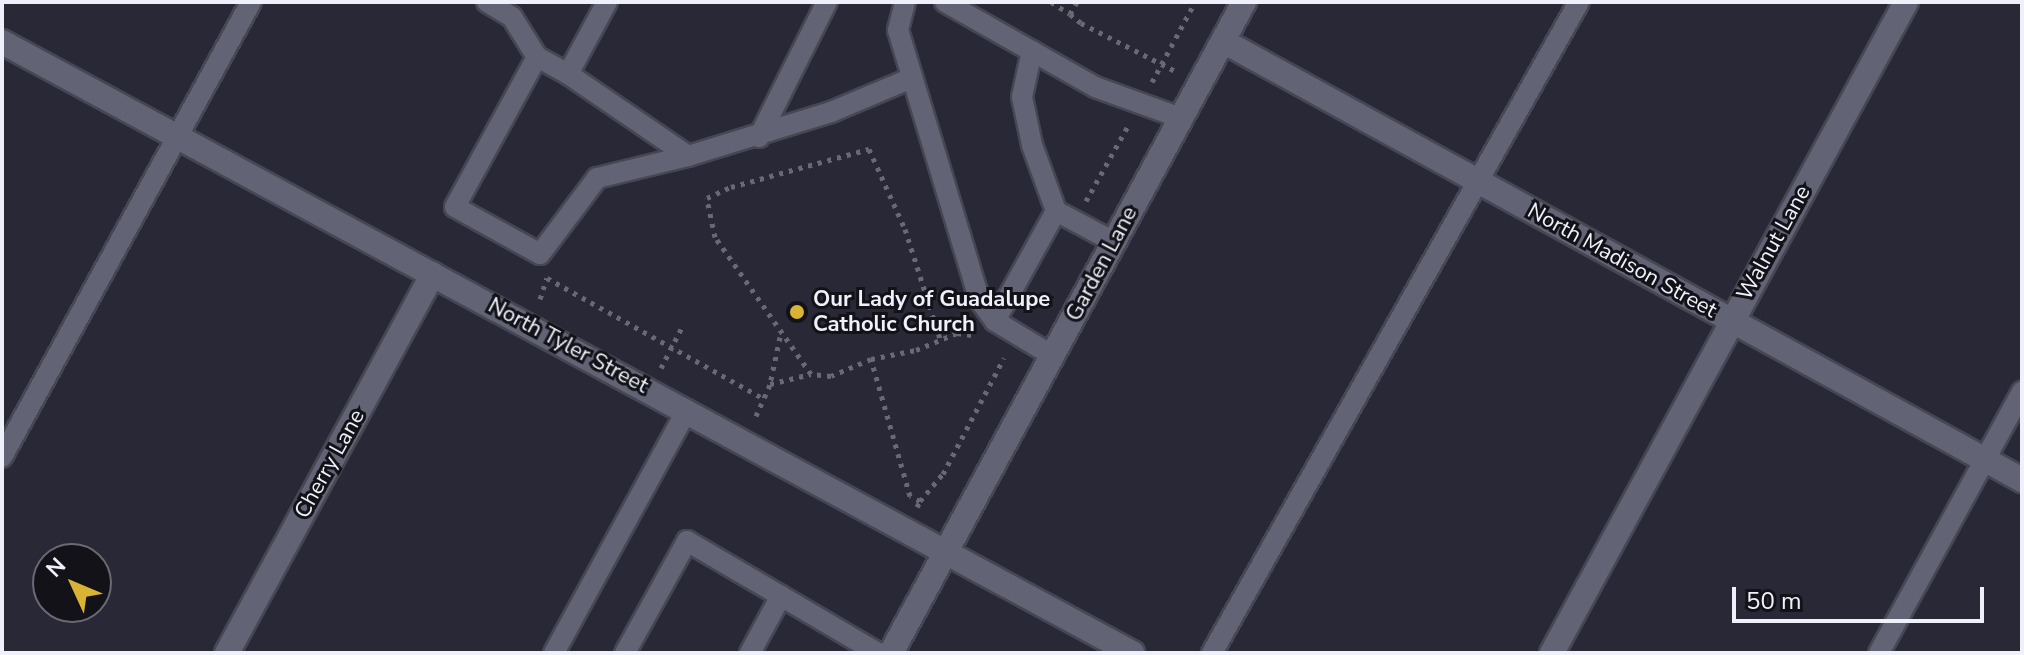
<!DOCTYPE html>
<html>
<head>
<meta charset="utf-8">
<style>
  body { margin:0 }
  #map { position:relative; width:2024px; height:655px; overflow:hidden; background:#282837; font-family:"Nunito Sans",sans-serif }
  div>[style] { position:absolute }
  .path>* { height:5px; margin-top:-2.5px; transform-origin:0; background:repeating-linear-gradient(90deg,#696976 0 4px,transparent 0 10px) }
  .roads { filter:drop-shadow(2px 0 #464753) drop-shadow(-2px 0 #464753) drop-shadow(0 2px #464753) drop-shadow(0 -2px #464753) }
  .lane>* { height:20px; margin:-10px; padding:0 10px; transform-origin:10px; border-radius:10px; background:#626374 }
  .street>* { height:24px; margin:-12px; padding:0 12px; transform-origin:12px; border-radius:12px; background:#626374 }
  .dots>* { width:22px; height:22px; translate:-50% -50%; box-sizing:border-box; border:4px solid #121218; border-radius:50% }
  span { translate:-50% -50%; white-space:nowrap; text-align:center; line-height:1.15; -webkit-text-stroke:6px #121218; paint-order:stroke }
  .street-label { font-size:22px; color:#eff0fa }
  .poi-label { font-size:22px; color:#eff0fa; font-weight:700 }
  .left { translate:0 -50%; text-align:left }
  .frame { position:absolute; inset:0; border:4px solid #eff0fa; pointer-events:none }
  .north { position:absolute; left:32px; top:543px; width:80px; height:80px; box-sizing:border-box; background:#121218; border:2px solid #6a6b72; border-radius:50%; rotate:314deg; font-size:22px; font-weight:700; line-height:32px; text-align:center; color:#eff0fa }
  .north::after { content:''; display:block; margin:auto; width:28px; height:36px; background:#d9b334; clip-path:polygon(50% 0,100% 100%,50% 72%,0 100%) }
  .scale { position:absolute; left:1732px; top:587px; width:252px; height:36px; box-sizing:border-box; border:4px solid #eff0fa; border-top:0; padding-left:10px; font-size:24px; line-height:28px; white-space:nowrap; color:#eff0fa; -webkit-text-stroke:6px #121218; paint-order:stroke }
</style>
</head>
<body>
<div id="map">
  <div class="path">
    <div style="left:1051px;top:2px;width:22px;rotate:32deg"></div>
    <div style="left:1077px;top:2px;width:14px;rotate:120deg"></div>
    <div style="left:1070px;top:14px;width:14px;rotate:39deg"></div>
    <div style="left:1081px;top:23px;width:108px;rotate:27deg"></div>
    <div style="left:1152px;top:82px;width:91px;rotate:-61.7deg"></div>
    <div style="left:1086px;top:201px;width:86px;rotate:-60.8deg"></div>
    <div style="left:540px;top:299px;width:22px;rotate:-72deg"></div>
    <div style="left:547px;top:278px;width:247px;rotate:29.1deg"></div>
    <div style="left:780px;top:337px;width:48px;rotate:102deg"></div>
    <div style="left:770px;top:384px;width:42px;rotate:-13.7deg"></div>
    <div style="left:871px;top:359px;width:43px;rotate:157deg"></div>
    <div style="left:831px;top:376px;width:20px;rotate:-174deg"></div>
    <div style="left:811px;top:374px;width:167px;rotate:-125deg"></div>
    <div style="left:715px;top:237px;width:40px;rotate:-102deg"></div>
    <div style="left:707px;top:198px;width:26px;rotate:-25deg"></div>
    <div style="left:731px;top:187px;width:143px;rotate:-15.4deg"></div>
    <div style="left:869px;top:149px;width:88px;rotate:65.8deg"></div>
    <div style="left:905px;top:229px;width:115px;rotate:72.3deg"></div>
    <div style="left:661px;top:368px;width:48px;rotate:-62.9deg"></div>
    <div style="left:756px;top:416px;width:35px;rotate:-66deg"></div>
    <div style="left:920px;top:501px;width:35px;rotate:-50deg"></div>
    <div style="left:943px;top:474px;width:131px;rotate:-62.3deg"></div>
    <div style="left:917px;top:507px;width:7px;rotate:-63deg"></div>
    <div style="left:920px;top:501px;width:11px;rotate:-153deg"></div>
    <div style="left:910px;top:496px;width:142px;rotate:-105.9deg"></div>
    <div style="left:871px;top:359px;width:46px;rotate:-11.3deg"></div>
    <div style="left:916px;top:350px;width:44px;rotate:-22.5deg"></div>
    <div style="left:957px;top:333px;width:15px;rotate:8deg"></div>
  </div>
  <div class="roads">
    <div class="lane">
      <div style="left:487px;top:2px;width:29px;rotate:31deg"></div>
      <div style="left:512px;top:17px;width:47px;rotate:58deg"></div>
      <div style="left:607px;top:2px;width:82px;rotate:118.4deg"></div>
      <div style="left:568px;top:74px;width:145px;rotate:34.3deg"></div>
      <div style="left:688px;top:156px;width:150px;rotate:-17.1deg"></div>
      <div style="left:831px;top:112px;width:88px;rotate:-22.8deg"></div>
      <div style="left:905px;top:2px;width:29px;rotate:104deg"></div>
      <div style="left:898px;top:30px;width:281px;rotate:73.2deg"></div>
      <div style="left:979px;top:299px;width:27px;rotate:54deg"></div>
      <div style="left:945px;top:2px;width:172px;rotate:29.5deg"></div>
      <div style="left:1095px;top:87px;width:91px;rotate:19.8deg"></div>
      <div style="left:1032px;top:51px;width:47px;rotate:102.3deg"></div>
      <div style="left:1022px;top:97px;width:49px;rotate:78.2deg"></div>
      <div style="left:1032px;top:145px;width:70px;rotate:70deg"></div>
      <div style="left:1056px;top:211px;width:66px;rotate:28.1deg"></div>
      <div style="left:568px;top:74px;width:35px;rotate:-151deg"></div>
      <div style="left:537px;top:57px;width:171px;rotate:118.7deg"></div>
      <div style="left:455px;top:207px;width:97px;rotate:28.9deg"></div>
      <div style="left:540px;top:254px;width:95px;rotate:-53.1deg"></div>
      <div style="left:597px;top:178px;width:94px;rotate:-13.6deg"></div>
      <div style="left:759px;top:137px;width:151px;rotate:-63.3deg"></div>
      <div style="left:1053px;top:356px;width:68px;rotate:-148.9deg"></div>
      <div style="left:995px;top:321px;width:126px;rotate:-61deg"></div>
      <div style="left:2px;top:457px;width:519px;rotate:-61.31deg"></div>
      <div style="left:554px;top:653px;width:277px;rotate:-61.3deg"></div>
      <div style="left:625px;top:653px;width:128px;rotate:-61deg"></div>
      <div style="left:687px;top:541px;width:221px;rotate:30.4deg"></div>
      <div style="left:750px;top:653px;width:65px;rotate:-61.5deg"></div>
      <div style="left:1212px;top:653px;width:747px;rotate:-60.59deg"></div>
      <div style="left:1879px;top:653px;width:298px;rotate:-61.3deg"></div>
    </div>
    <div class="street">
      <div style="left:1223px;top:41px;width:912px;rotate:28.79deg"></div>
      <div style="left:2px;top:42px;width:1285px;rotate:28.4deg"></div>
      <div style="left:227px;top:653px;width:431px;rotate:-61.5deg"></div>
      <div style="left:891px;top:653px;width:741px;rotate:-61.53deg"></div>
      <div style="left:1552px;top:653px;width:741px;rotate:-61.46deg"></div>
    </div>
  </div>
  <div class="dots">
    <div style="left:797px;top:312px;background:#d9b334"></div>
  </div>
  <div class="street-label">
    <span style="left:1774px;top:243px;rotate:-61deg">Walnut Lane</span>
    <span style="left:1622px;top:261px;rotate:29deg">North Madison Street</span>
    <span style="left:1102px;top:264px;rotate:-62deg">Garden Lane</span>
    <span style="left:568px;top:346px;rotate:28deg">North Tyler Street</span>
    <span style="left:330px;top:464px;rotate:-61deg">Cherry Lane</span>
  </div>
  <div class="poi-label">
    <span class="left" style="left:813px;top:312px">Our Lady of Guadalupe<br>Catholic Church</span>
  </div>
  <div class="frame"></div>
  <div class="north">N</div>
  <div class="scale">50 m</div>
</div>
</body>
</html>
